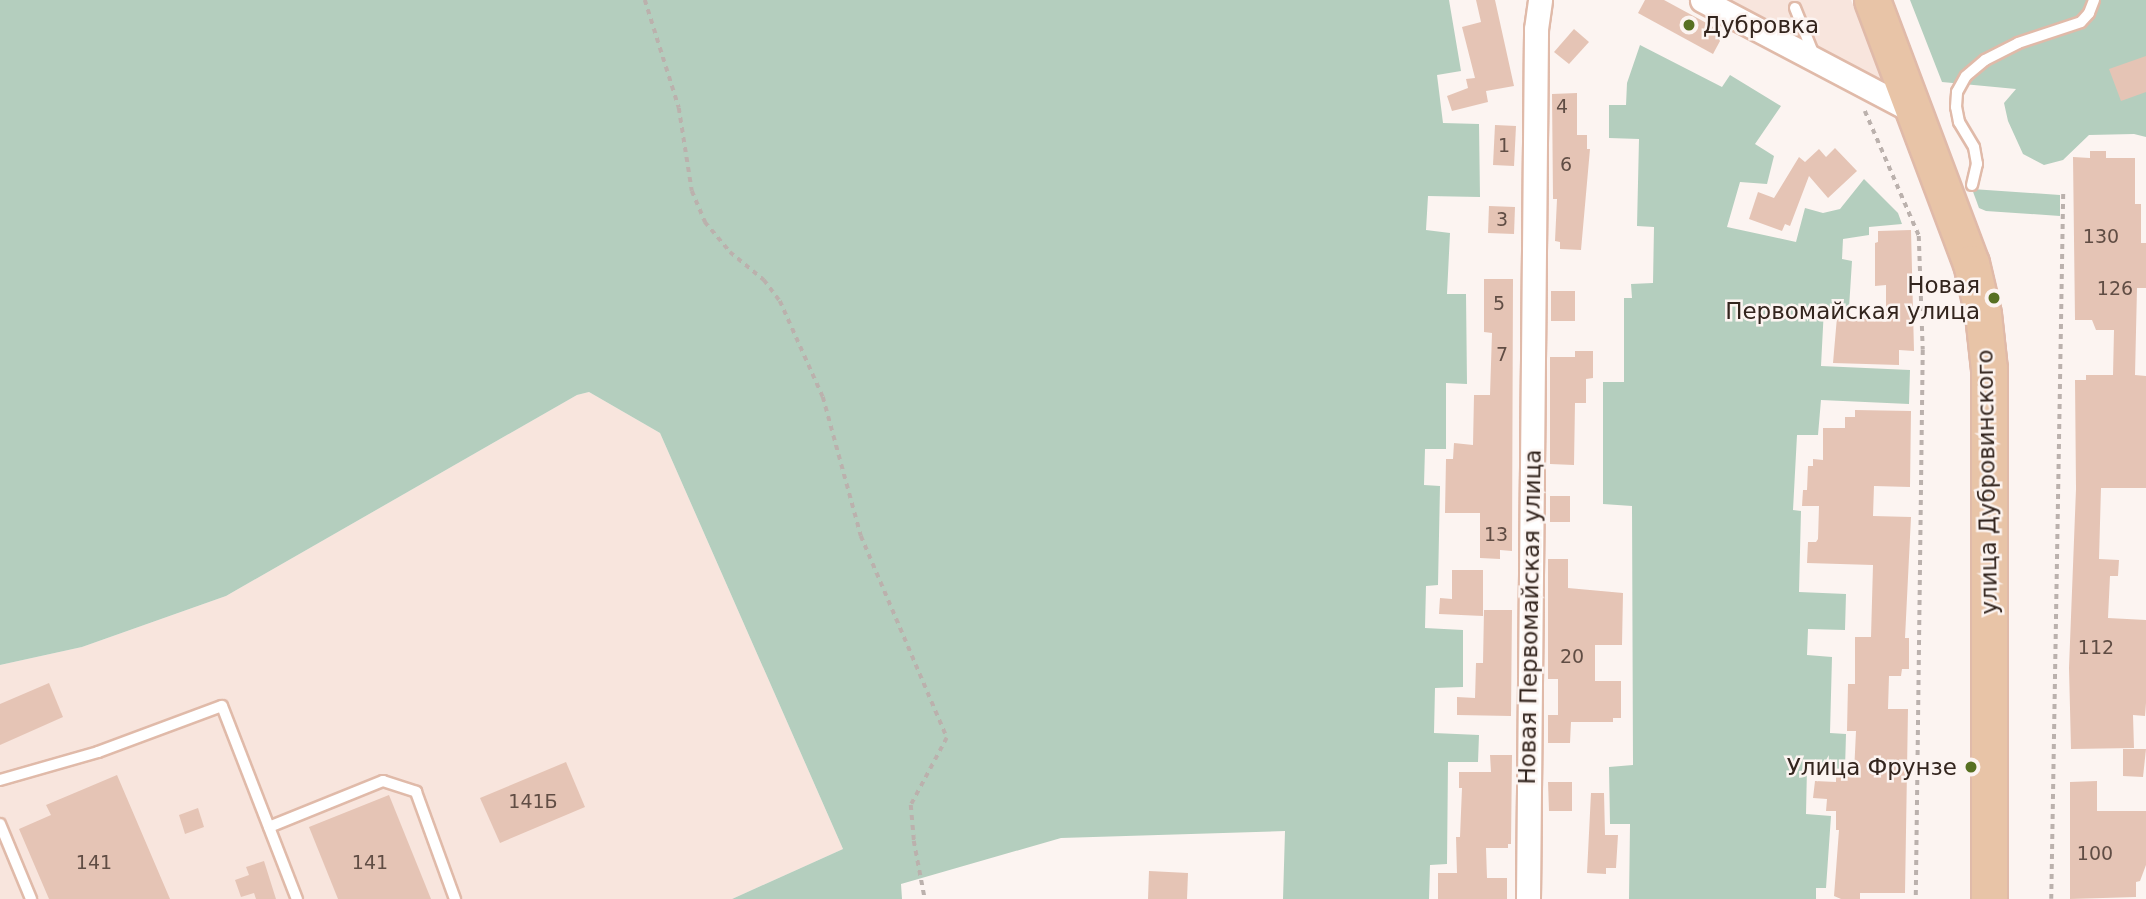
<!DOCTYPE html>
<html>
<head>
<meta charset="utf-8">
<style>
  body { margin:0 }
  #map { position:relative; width:2146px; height:899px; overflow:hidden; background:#fcf4f1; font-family:"DejaVu Sans",sans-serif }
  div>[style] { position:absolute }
  .built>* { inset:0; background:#f8e5dd }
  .green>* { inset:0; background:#b4cebe }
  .building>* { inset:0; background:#e5c4b5 }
  .path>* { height:3.5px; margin-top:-1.75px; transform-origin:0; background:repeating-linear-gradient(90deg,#bbb1ad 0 5px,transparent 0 10px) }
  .roads { filter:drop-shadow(2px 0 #e0baa9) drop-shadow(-2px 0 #e0baa9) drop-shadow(0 2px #e0baa9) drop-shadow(0 -2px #e0baa9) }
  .lane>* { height:10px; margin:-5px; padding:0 5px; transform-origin:5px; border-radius:5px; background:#fff }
  .street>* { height:23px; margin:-11.5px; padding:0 11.5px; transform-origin:11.5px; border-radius:11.5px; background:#fff }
  .primary>* { height:35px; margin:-17.5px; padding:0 17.5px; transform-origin:17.5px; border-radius:17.5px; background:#e8c4a7 }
  .dots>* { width:19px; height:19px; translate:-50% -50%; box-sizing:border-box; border:4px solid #fcf4f1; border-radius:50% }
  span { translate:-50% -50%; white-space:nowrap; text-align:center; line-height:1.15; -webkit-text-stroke:5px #fcf4f1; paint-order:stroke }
  .number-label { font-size:19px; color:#604d44 }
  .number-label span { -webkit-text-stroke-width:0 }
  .poi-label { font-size:23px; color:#33251e }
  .left { translate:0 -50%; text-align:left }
  .right { translate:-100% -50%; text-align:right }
  .street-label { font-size:23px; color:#33251e }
</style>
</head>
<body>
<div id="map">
  <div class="built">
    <div style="clip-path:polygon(1702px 0,1851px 0,1891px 99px)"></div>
    <div style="clip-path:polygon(589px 392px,660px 433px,843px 849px,732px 899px,0 899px,0 665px,82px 647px,226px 596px,577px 395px)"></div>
  </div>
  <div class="green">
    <div style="clip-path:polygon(0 0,1449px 0,1461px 71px,1437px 75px,1443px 123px,1479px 124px,1480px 197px,1428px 196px,1426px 230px,1450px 233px,1447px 294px,1466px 294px,1467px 384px,1446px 383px,1446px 449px,1425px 449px,1424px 485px,1440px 486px,1438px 585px,1426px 586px,1425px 628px,1463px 630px,1463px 687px,1435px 688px,1434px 733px,1479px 735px,1478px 762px,1448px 762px,1447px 864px,1430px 865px,1429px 899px,1283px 899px,1285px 831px,1061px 838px,901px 884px,902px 899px,732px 899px,843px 849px,660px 433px,589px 392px,577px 395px,226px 596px,82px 647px,0 665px)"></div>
    <div style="clip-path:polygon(1910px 0,2146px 0,2146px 137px,2134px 134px,2089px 135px,2063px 160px,2044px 165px,2023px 154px,2008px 121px,2004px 103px,2016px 89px,1942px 82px)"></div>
    <div style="clip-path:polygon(1640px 45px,1722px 87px,1730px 75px,1781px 106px,1755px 144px,1774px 156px,1767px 184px,1740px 182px,1727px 227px,1796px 242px,1805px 208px,1823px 213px,1840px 209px,1864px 179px,1898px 213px,1902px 224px,1869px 227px,1869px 235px,1843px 239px,1842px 259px,1852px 261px,1849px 308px,1824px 308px,1821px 366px,1910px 370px,1909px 404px,1821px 400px,1818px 435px,1797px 435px,1793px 510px,1801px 511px,1799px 592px,1846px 594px,1845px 630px,1808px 629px,1807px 655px,1832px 657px,1830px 733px,1846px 734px,1845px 769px,1807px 767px,1806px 814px,1831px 816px,1826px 888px,1816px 888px,1816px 899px,1629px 899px,1630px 824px,1610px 824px,1609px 767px,1633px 765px,1632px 506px,1603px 504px,1603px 382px,1624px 382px,1624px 298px,1632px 298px,1631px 284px,1653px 283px,1654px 227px,1637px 226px,1639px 139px,1609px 138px,1609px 105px,1626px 105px,1627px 83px)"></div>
    <div style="clip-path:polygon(1972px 189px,2060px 195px,2060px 216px,1986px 211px,1979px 208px)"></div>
  </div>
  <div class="building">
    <div style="clip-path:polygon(1476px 0,1495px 0,1514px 86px,1486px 91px,1488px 102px,1452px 111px,1447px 96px,1468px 88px,1466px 79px,1475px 78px,1462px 27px,1481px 22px)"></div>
    <div style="clip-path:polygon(1645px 0,1664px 0,1712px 26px,1720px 41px,1713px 54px,1638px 13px)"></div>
    <div style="clip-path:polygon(1574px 29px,1589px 42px,1569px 64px,1554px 52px)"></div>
    <div style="clip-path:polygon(2146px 56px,2146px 92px,2121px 101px,2109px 69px)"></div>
    <div style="clip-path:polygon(1577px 93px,1577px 135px,1587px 135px,1587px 149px,1590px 149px,1581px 250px,1560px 249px,1560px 242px,1555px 241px,1557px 199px,1553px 199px,1552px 94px)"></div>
    <div style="clip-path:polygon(1495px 125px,1516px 126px,1514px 166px,1493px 165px)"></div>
    <div style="clip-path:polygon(1835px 148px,1857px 171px,1828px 198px,1809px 176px,1790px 226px,1785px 224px,1782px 231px,1749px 219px,1758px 192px,1774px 198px,1799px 157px,1805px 162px,1819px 149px,1826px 157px)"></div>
    <div style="clip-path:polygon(2090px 151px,2106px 151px,2106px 158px,2135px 158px,2135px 204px,2141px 204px,2141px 243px,2146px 243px,2146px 288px,2137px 288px,2135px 375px,2146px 376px,2146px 488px,2101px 488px,2099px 559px,2119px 560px,2118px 576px,2110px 576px,2108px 618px,2146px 620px,2146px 703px,2145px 716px,2133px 715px,2134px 748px,2071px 749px,2069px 668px,2076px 489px,2075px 380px,2086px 380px,2086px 375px,2113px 375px,2114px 330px,2096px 330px,2092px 320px,2075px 320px,2073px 157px,2090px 158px)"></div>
    <div style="clip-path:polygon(1489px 206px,1515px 207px,1514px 234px,1488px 233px)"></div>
    <div style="clip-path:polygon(1911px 230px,1914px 351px,1899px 350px,1899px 365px,1833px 363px,1837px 317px,1886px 319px,1886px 285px,1875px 286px,1875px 243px,1878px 242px,1878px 231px)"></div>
    <div style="clip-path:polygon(1484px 279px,1513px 279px,1512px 551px,1500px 550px,1500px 559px,1480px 558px,1480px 513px,1445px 513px,1446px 459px,1453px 459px,1454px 443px,1473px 445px,1474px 395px,1490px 395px,1492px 333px,1484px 332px)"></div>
    <div style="clip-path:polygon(1551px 291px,1575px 291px,1575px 321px,1551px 321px)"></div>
    <div style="clip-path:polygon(1575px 351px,1593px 351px,1593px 378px,1586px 379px,1586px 403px,1575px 403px,1574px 465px,1550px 464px,1550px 357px,1575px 357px)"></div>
    <div style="clip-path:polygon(1855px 410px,1911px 411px,1910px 487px,1874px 486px,1873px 516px,1911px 517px,1905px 638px,1909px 638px,1909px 669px,1902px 669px,1901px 676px,1889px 676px,1888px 709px,1908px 709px,1905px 893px,1860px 893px,1860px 899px,1841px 899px,1834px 896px,1839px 830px,1836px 830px,1836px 811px,1826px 811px,1827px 799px,1813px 798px,1815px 781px,1836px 782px,1836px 773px,1854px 773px,1856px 731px,1847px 731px,1848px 684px,1855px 684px,1855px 637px,1871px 637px,1873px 565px,1807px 563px,1808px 542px,1816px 542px,1818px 539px,1819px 506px,1802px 506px,1803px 490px,1807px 490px,1808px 466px,1813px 466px,1813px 459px,1823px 460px,1823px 428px,1845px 428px,1845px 417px,1855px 417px)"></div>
    <div style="clip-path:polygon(1550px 496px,1570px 496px,1570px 522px,1550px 522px)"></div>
    <div style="clip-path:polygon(1548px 559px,1568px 559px,1568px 588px,1623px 593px,1622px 645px,1595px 645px,1595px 681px,1621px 681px,1621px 718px,1613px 718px,1613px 722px,1571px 722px,1570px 743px,1548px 743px,1548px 715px,1558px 715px,1558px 679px,1548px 679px)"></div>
    <div style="clip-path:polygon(1452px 570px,1483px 570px,1483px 616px,1439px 614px,1440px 598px,1452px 599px)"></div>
    <div style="clip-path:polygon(1484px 610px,1512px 610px,1511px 716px,1457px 715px,1457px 697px,1475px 698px,1476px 663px,1483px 663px)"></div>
    <div style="clip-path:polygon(49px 683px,63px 717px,0 745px,0 704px)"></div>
    <div style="clip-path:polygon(2123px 749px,2146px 749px,2143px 777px,2123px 776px)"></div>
    <div style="clip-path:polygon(1490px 755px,1512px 755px,1511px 844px,1508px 844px,1508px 848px,1486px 848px,1487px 878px,1507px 878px,1507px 899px,1438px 899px,1438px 873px,1457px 873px,1456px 837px,1460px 837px,1462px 788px,1459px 788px,1459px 772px,1491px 772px)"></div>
    <div style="clip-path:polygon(566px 762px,585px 807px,500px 843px,480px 798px)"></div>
    <div style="clip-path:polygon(117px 775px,170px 899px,49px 899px,19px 829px,51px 815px,46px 805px)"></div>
    <div style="clip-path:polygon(2097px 781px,2097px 811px,2146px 811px,2146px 865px,2140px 881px,2136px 882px,2136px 897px,2070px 899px,2070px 782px)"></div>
    <div style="clip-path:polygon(1548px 782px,1572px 782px,1572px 811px,1549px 811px)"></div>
    <div style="clip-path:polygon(1591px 793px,1604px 793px,1605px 835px,1618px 835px,1616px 868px,1606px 868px,1606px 874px,1587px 873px)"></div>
    <div style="clip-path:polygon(389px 795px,431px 899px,338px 899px,309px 827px)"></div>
    <div style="clip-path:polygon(198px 808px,204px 827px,185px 834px,179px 815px)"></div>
    <div style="clip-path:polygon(264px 861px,276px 899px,256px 899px,254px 893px,241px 897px,235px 880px,249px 875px,246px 867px)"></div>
    <div style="clip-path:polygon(1149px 871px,1188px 873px,1187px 899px,1148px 899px)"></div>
  </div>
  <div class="path">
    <div style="left:645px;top:0;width:113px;rotate:72.5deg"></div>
    <div style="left:679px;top:108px;width:84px;rotate:81.1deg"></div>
    <div style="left:692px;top:191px;width:34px;rotate:67deg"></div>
    <div style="left:705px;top:222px;width:39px;rotate:50deg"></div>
    <div style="left:730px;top:252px;width:44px;rotate:39.5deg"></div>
    <div style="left:764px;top:280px;width:26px;rotate:53deg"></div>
    <div style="left:780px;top:301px;width:105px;rotate:65.9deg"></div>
    <div style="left:823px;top:397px;width:144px;rotate:74.7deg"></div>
    <div style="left:861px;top:536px;width:220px;rotate:66.9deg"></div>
    <div style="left:947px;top:738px;width:76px;rotate:118.2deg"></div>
    <div style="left:911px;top:805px;width:36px;rotate:85deg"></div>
    <div style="left:914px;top:841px;width:59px;rotate:79.3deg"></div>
    <div style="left:1865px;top:111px;width:136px;rotate:66.6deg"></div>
    <div style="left:1919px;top:236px;width:114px;rotate:88deg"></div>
    <div style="left:1923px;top:350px;width:549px;rotate:90.73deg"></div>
    <div style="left:2051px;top:899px;width:708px;rotate:-89.03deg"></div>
  </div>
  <div class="roads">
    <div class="lane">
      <div style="left:1795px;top:8px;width:51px;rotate:68deg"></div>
      <div style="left:1972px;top:185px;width:22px;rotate:-77deg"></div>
      <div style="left:1977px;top:164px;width:17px;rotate:-100deg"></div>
      <div style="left:1974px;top:147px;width:29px;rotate:-121deg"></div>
      <div style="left:1959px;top:122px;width:15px;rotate:-101deg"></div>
      <div style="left:1956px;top:107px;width:15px;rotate:-86deg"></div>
      <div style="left:1957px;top:92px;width:18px;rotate:-61deg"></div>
      <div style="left:1966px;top:76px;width:25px;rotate:-40deg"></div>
      <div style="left:1985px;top:60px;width:37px;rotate:-27deg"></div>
      <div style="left:2018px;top:43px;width:66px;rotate:-18.4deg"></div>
      <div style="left:2081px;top:22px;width:12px;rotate:-48deg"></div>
      <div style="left:2089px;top:13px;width:14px;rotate:-69deg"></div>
      <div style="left:0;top:780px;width:102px;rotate:-15.9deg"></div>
      <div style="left:98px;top:752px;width:132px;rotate:-20.4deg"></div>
      <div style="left:222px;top:706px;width:207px;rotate:68.8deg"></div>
      <div style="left:0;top:824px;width:81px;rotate:67.5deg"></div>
      <div style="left:269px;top:827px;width:123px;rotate:-22deg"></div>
      <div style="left:383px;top:781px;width:35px;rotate:18deg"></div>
      <div style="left:416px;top:792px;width:114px;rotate:70deg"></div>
    </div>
    <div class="street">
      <div style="left:1702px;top:0;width:242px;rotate:27.8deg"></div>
      <div style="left:1528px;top:899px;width:870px;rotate:-89.47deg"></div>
      <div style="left:1536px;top:29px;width:29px;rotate:-82deg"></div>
    </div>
    <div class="primary">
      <div style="left:1872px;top:0;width:281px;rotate:69.4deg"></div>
      <div style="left:1971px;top:263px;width:52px;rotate:76.8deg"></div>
      <div style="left:1983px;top:314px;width:55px;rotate:83.8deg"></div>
      <div style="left:1989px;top:369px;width:530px;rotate:90deg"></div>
    </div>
  </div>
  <div class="dots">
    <div style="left:1689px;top:25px;background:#577022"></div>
    <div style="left:1994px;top:298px;background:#577022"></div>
    <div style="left:1971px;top:767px;background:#577022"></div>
  </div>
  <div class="number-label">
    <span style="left:1562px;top:107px">4</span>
    <span style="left:1504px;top:146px">1</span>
    <span style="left:1566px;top:165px">6</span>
    <span style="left:1502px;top:220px">3</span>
    <span style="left:2101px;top:237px">130</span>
    <span style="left:2115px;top:289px">126</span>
    <span style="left:1499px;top:304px">5</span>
    <span style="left:1502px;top:355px">7</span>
    <span style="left:1496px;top:535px">13</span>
    <span style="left:2096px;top:648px">112</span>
    <span style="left:1572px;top:657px">20</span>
    <span style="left:533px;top:802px">141Б</span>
    <span style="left:2095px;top:854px">100</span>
    <span style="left:94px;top:863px">141</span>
    <span style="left:370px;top:863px">141</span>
  </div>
  <div class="poi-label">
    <span class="left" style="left:1703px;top:25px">Дубровка</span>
    <span class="right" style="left:1980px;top:298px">Новая<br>Первомайская улица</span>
    <span class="right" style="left:1957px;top:767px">Улица Фрунзе</span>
  </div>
  <div class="street-label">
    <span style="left:1987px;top:482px;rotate:-91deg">улица Дубровинского</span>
    <span style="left:1530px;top:617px;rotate:-89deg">Новая Первомайская улица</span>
  </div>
</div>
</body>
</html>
